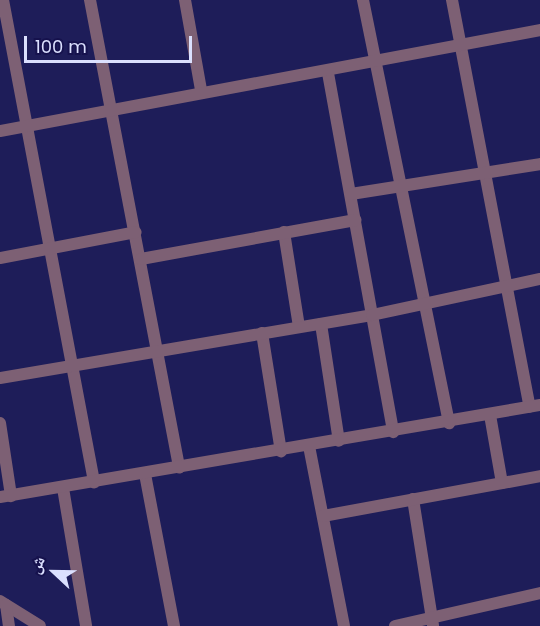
<!DOCTYPE html>
<html>
<head>
<meta charset="utf-8">
<style>
  body { margin:0 }
  #map { position:relative; width:540px; height:626px; overflow:hidden; background:#1e1d59; font-family:Poppins,"Noto Naskh Arabic",sans-serif }
  div>[style] { position:absolute }
  .street>* { height:12px; margin:-6px; padding:0 6px; transform-origin:6px; border-radius:6px; background:#7d6074 }
  span { translate:-50% -50%; white-space:nowrap; text-align:center; line-height:1.15; -webkit-text-stroke:6px #16124d; paint-order:stroke }
  .north { position:absolute; left:24px; top:542px; width:60px; height:60px; -webkit-text-stroke:4px #16124d; paint-order:stroke; rotate:292deg; font-size:16px; font-weight:700; line-height:24px; text-align:center; color:#dbe0fe }
  .north::after { content:''; display:block; margin:auto; width:21px; height:27px; background:#dbe0fe; clip-path:polygon(50% 0,100% 100%,50% 72%,0 100%) }
  .scale { position:absolute; left:24px; top:36px; width:168px; height:27px; box-sizing:border-box; border:3px solid #dbe0fe; border-top:0; padding-left:8px; font-size:18px; line-height:21px; white-space:nowrap; color:#dbe0fe; -webkit-text-stroke:4px #16124d; paint-order:stroke }
</style>
</head>
<body>
<div id="map">
  <div class="street">
    <div style="left:3px;top:0;width:491px;rotate:79.3deg"></div>
    <div style="left:90px;top:0;width:476px;rotate:79.2deg"></div>
    <div style="left:185px;top:0;width:91px;rotate:79.9deg"></div>
    <div style="left:363px;top:0;width:432px;rotate:78.5deg"></div>
    <div style="left:452px;top:0;width:414px;rotate:79.2deg"></div>
    <div style="left:328px;top:73px;width:365px;rotate:79.7deg"></div>
    <div style="left:0;top:131px;width:549px;rotate:-10.59deg"></div>
    <div style="left:351px;top:194px;width:191px;rotate:-9deg"></div>
    <div style="left:284px;top:232px;width:96px;rotate:81deg"></div>
    <div style="left:0;top:258px;width:138px;rotate:-10.8deg"></div>
    <div style="left:141px;top:259px;width:218px;rotate:-10.3deg"></div>
    <div style="left:321px;top:324px;width:118px;rotate:81.3deg"></div>
    <div style="left:262px;top:333px;width:120px;rotate:80.9deg"></div>
    <div style="left:0;top:378px;width:377px;rotate:-9.6deg"></div>
    <div style="left:372px;top:315px;width:172px;rotate:-12.1deg"></div>
    <div style="left:490px;top:415px;width:69px;rotate:80deg"></div>
    <div style="left:0;top:423px;width:74px;rotate:81.4deg"></div>
    <div style="left:309px;top:446px;width:183px;rotate:79deg"></div>
    <div style="left:145px;top:474px;width:155px;rotate:79.2deg"></div>
    <div style="left:63px;top:488px;width:140px;rotate:80.5deg"></div>
    <div style="left:0;top:497px;width:548px;rotate:-9.67deg"></div>
    <div style="left:413px;top:499px;width:128px;rotate:81deg"></div>
    <div style="left:323px;top:516px;width:221px;rotate:-10.4deg"></div>
    <div style="left:0;top:601px;width:47px;rotate:32deg"></div>
    <div style="left:6px;top:605px;width:21px;rotate:82deg"></div>
    <div style="left:395px;top:626px;width:149px;rotate:-12.8deg"></div>
  </div>
  <div class="north">ش</div>
  <div class="scale">100 m</div>
</div>
</body>
</html>
